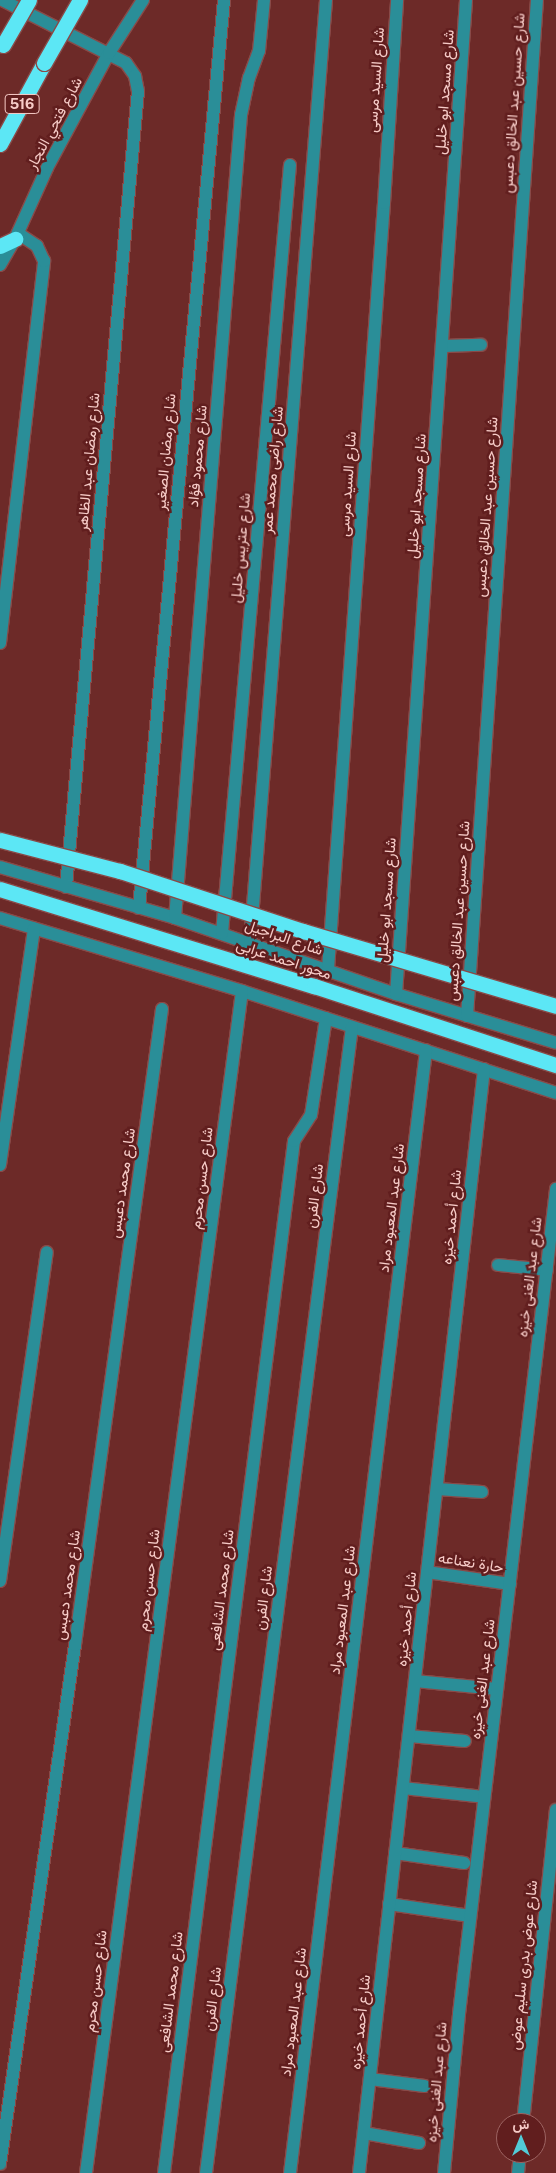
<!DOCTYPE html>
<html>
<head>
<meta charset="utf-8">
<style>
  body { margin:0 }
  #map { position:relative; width:556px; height:2173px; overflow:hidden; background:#6d2a28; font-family:"Public Sans",Vazirmatn,sans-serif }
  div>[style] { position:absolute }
  .roads { filter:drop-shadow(1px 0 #894a48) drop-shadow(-1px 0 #894a48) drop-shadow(0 1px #894a48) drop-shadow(0 -1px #894a48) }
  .minor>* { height:12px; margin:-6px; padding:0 6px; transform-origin:6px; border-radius:6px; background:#2a8e98 }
  .highway>* { height:15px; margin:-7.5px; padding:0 7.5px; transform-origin:7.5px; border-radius:7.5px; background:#5ce7f5 }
  .bridges { filter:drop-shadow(1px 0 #894a48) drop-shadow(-1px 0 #894a48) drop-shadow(0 1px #894a48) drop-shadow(0 -1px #894a48) }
  .highway-bridge>* { height:15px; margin:-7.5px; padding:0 7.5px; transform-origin:7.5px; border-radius:7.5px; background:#5ce7f5 }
  span { translate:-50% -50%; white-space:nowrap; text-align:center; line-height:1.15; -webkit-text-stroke:5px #611e1e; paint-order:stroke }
  .shield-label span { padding:1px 4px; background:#611e1e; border:1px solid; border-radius:4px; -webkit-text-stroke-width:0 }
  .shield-label { font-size:14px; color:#f7ccc8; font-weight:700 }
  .street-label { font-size:15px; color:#f7ccc8 }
  .north { position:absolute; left:496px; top:2113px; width:50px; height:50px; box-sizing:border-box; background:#611e1e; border:1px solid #9d6462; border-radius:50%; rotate:0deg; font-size:14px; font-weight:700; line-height:20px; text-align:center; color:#f7ccc8 }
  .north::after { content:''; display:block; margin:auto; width:18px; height:22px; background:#52cbd7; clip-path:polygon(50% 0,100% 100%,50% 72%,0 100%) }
</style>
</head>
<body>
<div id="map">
  <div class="roads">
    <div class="minor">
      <div style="left:2px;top:0;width:139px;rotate:26.9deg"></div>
      <div style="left:126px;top:63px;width:16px;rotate:55deg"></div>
      <div style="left:135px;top:76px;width:15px;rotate:79deg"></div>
      <div style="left:138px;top:91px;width:799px;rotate:95.17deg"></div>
      <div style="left:0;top:265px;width:30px;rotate:-60deg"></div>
      <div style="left:15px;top:239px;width:78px;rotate:-65.7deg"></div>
      <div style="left:47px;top:168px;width:131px;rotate:-61.7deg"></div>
      <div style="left:109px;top:53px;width:63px;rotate:-57.3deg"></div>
      <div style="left:443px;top:346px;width:38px;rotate:-2deg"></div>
      <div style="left:0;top:643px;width:385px;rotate:-83.4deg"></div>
      <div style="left:44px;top:261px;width:17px;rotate:-115deg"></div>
      <div style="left:37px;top:246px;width:23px;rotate:-146deg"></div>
      <div style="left:0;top:867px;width:182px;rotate:16.2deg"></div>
      <div style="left:175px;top:918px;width:234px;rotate:19deg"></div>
      <div style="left:396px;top:994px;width:167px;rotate:17deg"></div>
      <div style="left:139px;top:908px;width:912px;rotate:-84.65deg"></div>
      <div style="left:0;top:918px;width:253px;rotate:16.8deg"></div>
      <div style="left:242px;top:991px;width:330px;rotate:18deg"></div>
      <div style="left:175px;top:918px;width:806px;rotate:-85.3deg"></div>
      <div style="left:241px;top:115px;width:38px;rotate:-78deg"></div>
      <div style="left:249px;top:78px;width:29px;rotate:-70deg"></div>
      <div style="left:259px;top:51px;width:51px;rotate:-84.4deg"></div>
      <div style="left:222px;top:933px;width:771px;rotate:-84.94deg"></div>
      <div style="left:250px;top:943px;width:946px;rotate:-85.39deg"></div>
      <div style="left:328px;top:969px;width:768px;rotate:-85.82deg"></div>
      <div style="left:384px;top:203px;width:203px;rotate:-86.3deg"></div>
      <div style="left:396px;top:994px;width:996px;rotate:-85.97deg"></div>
      <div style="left:467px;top:1016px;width:1018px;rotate:-86.06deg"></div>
      <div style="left:0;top:1165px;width:239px;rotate:-81.8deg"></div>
      <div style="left:498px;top:1265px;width:49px;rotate:5.8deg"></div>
      <div style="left:437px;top:1489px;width:45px;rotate:3.8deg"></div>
      <div style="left:427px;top:1572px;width:84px;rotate:8.2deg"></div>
      <div style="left:0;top:1581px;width:332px;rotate:-81.9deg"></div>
      <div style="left:415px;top:1681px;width:82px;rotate:5.6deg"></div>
      <div style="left:409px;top:1736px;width:56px;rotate:5.1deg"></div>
      <div style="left:403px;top:1788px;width:81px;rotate:6.3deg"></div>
      <div style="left:395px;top:1853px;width:70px;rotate:8.2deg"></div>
      <div style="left:389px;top:1904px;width:82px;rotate:8.4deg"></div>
      <div style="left:370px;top:2079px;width:55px;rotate:7.3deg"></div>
      <div style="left:523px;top:2123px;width:315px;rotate:-84deg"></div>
      <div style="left:364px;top:2133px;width:56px;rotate:10.3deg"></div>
      <div style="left:0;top:2164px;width:524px;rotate:-81.78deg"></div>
      <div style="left:75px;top:1645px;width:642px;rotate:-82.21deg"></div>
      <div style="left:86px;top:2173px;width:1192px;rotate:-82.48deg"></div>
      <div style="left:164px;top:2173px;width:1040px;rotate:-82.82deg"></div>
      <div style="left:294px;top:1141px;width:31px;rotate:-57deg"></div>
      <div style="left:311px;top:1115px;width:98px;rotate:-81.2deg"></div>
      <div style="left:206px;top:2173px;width:1155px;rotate:-82.74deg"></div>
      <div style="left:290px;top:2173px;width:1131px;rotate:-83.09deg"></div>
      <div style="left:359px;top:2173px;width:1111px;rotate:-83.54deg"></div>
      <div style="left:444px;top:2173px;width:160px;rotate:-84.6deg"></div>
      <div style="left:459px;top:2014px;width:831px;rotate:-83.29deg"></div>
      <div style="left:518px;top:2173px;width:20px;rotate:-84deg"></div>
    </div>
    <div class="highway">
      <div style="left:0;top:144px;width:92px;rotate:-61.5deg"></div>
      <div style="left:0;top:246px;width:17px;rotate:-25deg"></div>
      <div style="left:0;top:889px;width:329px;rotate:17.2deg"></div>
      <div style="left:314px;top:986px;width:255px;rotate:18.1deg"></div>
    </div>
  </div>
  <div class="bridges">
    <div class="highway-bridge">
      <div style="left:3px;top:45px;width:52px;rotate:-60deg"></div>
      <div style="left:44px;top:63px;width:73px;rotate:-60.3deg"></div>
      <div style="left:0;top:840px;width:124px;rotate:14.5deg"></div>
      <div style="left:120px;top:871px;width:193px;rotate:18.2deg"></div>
      <div style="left:303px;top:931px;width:264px;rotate:16.5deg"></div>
    </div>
  </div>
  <div class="shield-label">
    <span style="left:22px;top:104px">516</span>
  </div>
  <div class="street-label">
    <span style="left:375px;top:80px;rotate:-86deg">شارع السيد مرسى</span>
    <span style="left:444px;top:92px;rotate:-86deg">شارع مسجد ابو خليل</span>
    <span style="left:513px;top:103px;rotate:-86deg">شارع حسين عبد الخالق دعبس</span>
    <span style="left:54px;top:123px;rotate:-62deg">شارع فتحي النجار</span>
    <span style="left:165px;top:452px;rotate:-85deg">شارع رمضان الصغير</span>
    <span style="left:197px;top:456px;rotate:-85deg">شارع محمود فؤاد</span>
    <span style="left:88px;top:462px;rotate:-85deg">شارع رمضان عبد الظاهر</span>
    <span style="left:272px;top:470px;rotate:-85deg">شارع راضى محمد عمر</span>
    <span style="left:347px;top:484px;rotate:-86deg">شارع السيد مرسى</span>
    <span style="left:416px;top:496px;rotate:-86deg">شارع مسجد ابو خليل</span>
    <span style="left:486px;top:507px;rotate:-86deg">شارع حسين عبد الخالق دعبس</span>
    <span style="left:240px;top:548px;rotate:-85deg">شارع عتريس خليل</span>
    <span style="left:386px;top:900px;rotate:-86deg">شارع مسجد ابو خليل</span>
    <span style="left:458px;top:911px;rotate:-86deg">شارع حسين عبد الخالق دعبس</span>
    <span style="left:284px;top:937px;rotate:19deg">شارع البراجيل</span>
    <span style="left:284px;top:959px;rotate:18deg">محور احمد عرابى</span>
    <span style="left:201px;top:1178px;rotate:-83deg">شارع حسن محرم</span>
    <span style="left:122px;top:1183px;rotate:-82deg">شارع محمد دعبس</span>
    <span style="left:314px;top:1196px;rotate:-83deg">شارع الفرن</span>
    <span style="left:391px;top:1208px;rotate:-83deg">شارع عبد المعبود مراد</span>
    <span style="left:451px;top:1217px;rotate:-84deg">شارع أحمد خيزه</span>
    <span style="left:529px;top:1277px;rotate:-83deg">شارع عبد الغنى خيزه</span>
    <span style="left:471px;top:1562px;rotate:9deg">حارة نعناعه</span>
    <span style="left:148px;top:1580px;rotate:-83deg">شارع حسن محرم</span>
    <span style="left:67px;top:1585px;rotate:-82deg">شارع محمد دعبس</span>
    <span style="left:221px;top:1590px;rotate:-83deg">شارع محمد الشافعى</span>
    <span style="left:263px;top:1598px;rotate:-83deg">شارع الفرن</span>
    <span style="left:342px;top:1610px;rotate:-83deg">شارع عبد المعبود مراد</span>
    <span style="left:406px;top:1619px;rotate:-84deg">شارع أحمد خيزه</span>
    <span style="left:482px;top:1679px;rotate:-83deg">شارع عبد الغنى خيزه</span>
    <span style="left:523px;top:1965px;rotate:-84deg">شارع عوض بدرى سليم عوض</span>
    <span style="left:95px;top:1981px;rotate:-83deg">شارع حسن محرم</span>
    <span style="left:170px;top:1992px;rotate:-83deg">شارع محمد الشافعى</span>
    <span style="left:212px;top:1999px;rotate:-83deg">شارع الفرن</span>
    <span style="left:293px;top:2012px;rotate:-83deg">شارع عبد المعبود مراد</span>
    <span style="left:360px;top:2022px;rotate:-84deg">شارع أحمد خيزه</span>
    <span style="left:436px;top:2082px;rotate:-85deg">شارع عبد الغنى خيزه</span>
  </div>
  <div class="north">ش</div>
</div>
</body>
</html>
